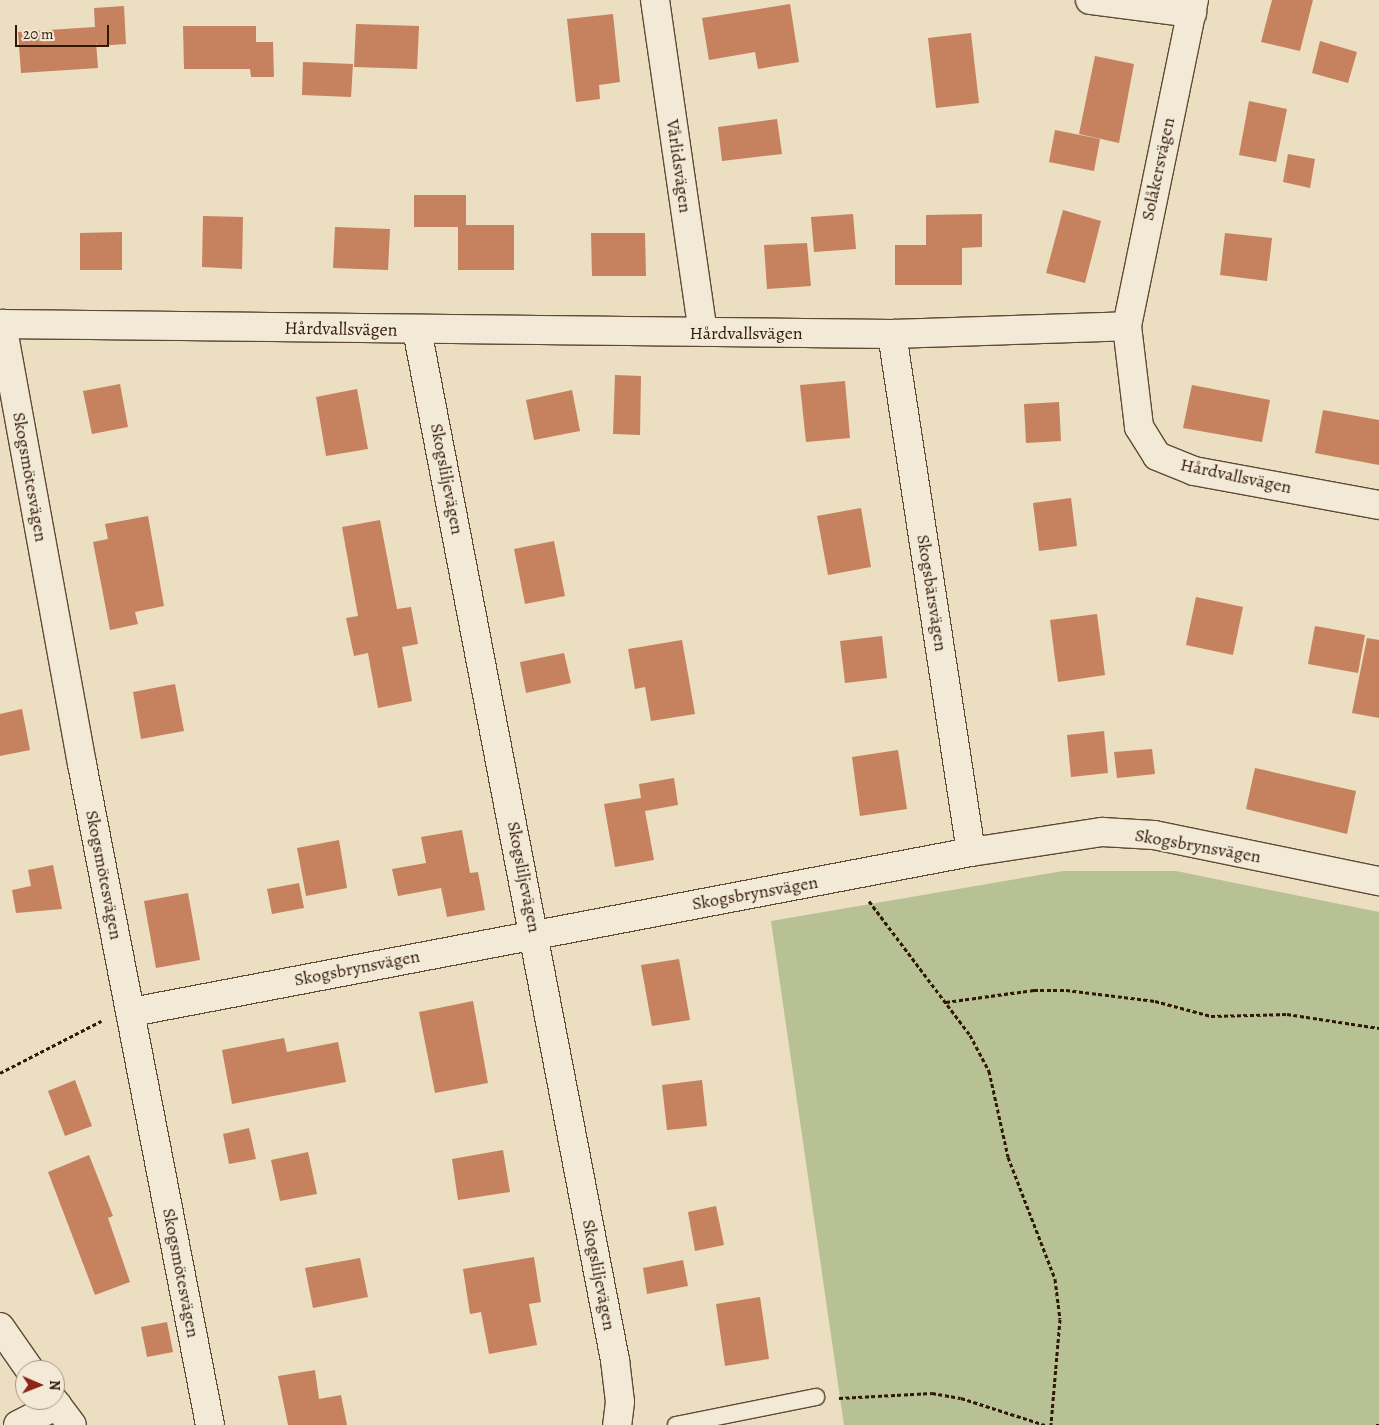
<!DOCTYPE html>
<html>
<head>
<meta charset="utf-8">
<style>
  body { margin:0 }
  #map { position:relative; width:1379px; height:1425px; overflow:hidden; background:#ebdec1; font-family:Alegreya,serif }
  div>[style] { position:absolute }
  .green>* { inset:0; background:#b7c193 }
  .building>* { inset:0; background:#c6815f }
  .path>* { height:3px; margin-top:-1.5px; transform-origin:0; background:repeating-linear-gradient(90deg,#311906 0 4px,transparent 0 6.5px) }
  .roads { filter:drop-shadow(1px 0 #604a35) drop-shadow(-1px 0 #604a35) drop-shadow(0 1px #604a35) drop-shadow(0 -1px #604a35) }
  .lane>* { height:16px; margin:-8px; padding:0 8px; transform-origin:8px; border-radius:8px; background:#f2ead7 }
  .street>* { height:28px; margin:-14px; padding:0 14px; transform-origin:14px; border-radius:14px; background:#f2ead7 }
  span { translate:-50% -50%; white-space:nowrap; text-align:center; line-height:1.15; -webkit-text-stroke:4px #f2ead7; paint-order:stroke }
  .street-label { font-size:18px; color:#311906 }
  .north { position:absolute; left:15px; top:1360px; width:50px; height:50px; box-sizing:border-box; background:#f2ead7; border:1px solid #a59683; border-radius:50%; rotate:91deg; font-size:14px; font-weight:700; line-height:20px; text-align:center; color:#311906 }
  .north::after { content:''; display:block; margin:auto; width:18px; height:22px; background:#8f2418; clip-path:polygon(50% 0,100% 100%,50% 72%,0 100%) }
  .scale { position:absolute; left:15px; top:25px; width:94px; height:22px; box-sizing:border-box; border:2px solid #311906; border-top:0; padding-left:6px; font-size:15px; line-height:18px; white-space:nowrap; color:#311906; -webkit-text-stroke:4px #f2ead7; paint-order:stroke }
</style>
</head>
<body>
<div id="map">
  <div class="green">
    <div style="clip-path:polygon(1063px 871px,1176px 871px,1379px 912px,1379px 1425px,844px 1425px,771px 921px)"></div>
  </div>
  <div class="building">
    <div style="clip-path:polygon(1272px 0,1313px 0,1300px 51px,1261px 42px)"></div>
    <div style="clip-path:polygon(790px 4px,799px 62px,758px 69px,755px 52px,709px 60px,702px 18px)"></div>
    <div style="clip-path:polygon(124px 6px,126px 44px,97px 46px,96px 42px,98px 68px,21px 73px,18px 32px,95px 27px,94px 8px)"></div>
    <div style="clip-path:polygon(613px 14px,620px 82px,599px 85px,600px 99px,576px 102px,567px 19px)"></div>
    <div style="clip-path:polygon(356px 24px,419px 26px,417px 69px,354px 67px)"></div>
    <div style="clip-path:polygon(183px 26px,256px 26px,256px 42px,273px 42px,274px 77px,251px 77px,250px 69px,184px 69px)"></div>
    <div style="clip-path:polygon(971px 33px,979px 103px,936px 108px,928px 38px)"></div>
    <div style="clip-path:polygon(1320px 41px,1357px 52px,1348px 83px,1312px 73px)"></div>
    <div style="clip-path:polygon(1095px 56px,1134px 64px,1119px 143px,1079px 134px)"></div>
    <div style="clip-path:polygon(303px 62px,353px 64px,351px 97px,302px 95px)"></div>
    <div style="clip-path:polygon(1249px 101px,1287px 109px,1276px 162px,1239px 155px)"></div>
    <div style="clip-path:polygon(777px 119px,782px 154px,722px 161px,718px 127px)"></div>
    <div style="clip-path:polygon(1055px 130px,1100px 139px,1094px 171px,1049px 162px)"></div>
    <div style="clip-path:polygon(1288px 154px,1315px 159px,1310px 188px,1283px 182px)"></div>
    <div style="clip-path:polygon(414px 195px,466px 195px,466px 225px,514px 225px,514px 270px,458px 270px,458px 227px,414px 227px)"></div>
    <div style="clip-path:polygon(1063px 210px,1101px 221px,1085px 283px,1046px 273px)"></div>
    <div style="clip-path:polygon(853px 214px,856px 249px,814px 252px,811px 217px)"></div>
    <div style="clip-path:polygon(982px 214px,982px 247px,962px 248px,962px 285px,895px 285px,895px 245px,926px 245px,926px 215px)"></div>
    <div style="clip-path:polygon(203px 216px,243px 217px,242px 269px,202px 267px)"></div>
    <div style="clip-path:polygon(335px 227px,390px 229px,388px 270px,333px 268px)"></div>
    <div style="clip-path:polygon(122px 232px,122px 270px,80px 270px,80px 233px)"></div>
    <div style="clip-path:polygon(591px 233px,645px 233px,646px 276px,592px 276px)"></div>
    <div style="clip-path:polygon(1225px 233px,1272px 238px,1267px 281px,1220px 275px)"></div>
    <div style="clip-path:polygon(807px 243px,811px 286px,767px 289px,764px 245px)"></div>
    <div style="clip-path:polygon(615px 375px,641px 376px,640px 435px,613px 434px)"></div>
    <div style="clip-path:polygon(845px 381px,850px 438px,806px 442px,800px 385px)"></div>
    <div style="clip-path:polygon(120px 384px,128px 427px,92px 434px,83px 391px)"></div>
    <div style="clip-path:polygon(1192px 385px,1270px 400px,1262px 442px,1183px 428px)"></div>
    <div style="clip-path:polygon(357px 389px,368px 449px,326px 456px,316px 397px)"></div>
    <div style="clip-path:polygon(572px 390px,580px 431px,534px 440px,526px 400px)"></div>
    <div style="clip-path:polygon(1059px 402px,1061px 441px,1026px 443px,1024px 404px)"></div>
    <div style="clip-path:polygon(1323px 410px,1379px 420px,1379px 465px,1315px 453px)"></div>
    <div style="clip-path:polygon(1071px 498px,1077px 546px,1039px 551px,1033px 503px)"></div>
    <div style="clip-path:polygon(861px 508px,871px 567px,828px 575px,817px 516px)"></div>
    <div style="clip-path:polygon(148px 516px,164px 606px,135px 612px,138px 624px,110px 630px,93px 542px,108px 539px,105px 524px)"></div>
    <div style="clip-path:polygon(380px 520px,397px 609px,411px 607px,418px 644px,402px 647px,412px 701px,378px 708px,368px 653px,354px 656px,346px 618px,358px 616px,342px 527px)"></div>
    <div style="clip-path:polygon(554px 541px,565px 596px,525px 604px,514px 549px)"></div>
    <div style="clip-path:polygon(1196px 597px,1243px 607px,1233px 655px,1186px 645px)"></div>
    <div style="clip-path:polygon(1097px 614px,1105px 675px,1058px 682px,1050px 620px)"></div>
    <div style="clip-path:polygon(1315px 626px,1365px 635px,1358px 673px,1308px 664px)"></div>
    <div style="clip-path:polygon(882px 636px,887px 678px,845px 683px,840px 641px)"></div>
    <div style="clip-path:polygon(1367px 638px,1379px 640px,1379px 718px,1352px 713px)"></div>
    <div style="clip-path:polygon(682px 640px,695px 714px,651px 721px,645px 687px,635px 689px,628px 649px)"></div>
    <div style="clip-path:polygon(564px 653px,571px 683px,526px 693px,520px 662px)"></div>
    <div style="clip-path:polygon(175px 684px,184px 731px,141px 739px,133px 692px)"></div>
    <div style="clip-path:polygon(22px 709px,30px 750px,0 756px,0 714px)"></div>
    <div style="clip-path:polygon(1104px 731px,1108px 773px,1071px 777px,1067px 735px)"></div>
    <div style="clip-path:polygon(1152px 749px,1155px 774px,1117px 778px,1114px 752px)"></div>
    <div style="clip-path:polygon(898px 750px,907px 809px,860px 816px,852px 757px)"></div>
    <div style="clip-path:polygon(1255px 768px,1356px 791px,1347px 834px,1246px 809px)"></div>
    <div style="clip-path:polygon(674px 778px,678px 805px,645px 811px,654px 860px,615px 867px,604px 804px,641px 798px,639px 784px)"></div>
    <div style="clip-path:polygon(462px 830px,470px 873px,478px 872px,485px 910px,447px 917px,441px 888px,398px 896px,392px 869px,426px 863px,421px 837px)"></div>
    <div style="clip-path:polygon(339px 840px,347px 888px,306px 896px,297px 848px)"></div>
    <div style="clip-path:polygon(53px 865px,62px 909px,16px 913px,12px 890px,31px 886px,28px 870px)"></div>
    <div style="clip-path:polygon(299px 883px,304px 908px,272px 914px,267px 889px)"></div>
    <div style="clip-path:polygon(188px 893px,200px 960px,156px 968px,144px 901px)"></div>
    <div style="clip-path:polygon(679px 959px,690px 1020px,652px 1026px,641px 965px)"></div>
    <div style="clip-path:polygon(473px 1001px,488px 1083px,435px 1093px,419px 1012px)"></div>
    <div style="clip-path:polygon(284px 1038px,287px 1052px,338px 1042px,346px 1082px,232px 1104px,222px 1050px)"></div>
    <div style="clip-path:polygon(75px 1080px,92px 1126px,65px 1136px,48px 1091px)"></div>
    <div style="clip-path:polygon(702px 1080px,707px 1126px,667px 1130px,662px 1085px)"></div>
    <div style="clip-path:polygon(249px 1128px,256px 1159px,229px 1164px,223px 1134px)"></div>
    <div style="clip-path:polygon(503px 1150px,510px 1192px,458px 1200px,452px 1159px)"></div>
    <div style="clip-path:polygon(308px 1152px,317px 1194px,280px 1201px,271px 1160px)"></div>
    <div style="clip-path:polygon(89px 1155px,113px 1216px,108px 1218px,130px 1282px,95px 1295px,48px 1172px)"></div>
    <div style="clip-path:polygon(716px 1206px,724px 1245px,695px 1251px,688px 1212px)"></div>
    <div style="clip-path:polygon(534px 1257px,541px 1302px,529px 1304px,537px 1345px,489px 1354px,481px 1312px,470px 1314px,463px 1269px)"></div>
    <div style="clip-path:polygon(360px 1258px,368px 1297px,313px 1308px,305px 1268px)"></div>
    <div style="clip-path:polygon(683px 1260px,688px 1286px,647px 1294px,643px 1268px)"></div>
    <div style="clip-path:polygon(760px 1297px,769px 1359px,725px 1366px,716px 1304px)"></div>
    <div style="clip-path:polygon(167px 1322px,173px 1352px,147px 1357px,141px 1327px)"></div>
    <div style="clip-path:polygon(315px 1370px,319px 1399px,341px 1395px,347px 1425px,288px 1425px,278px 1376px)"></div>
  </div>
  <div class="path">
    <div style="left:869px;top:901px;width:168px;rotate:53deg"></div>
    <div style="left:970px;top:1035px;width:41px;rotate:62.2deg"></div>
    <div style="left:989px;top:1071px;width:88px;rotate:77.5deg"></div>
    <div style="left:1008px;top:1157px;width:131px;rotate:68.9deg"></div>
    <div style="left:1055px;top:1279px;width:40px;rotate:82.9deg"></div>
    <div style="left:1060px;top:1319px;width:106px;rotate:94.9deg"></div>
    <div style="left:946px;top:1002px;width:89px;rotate:-7.8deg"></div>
    <div style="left:1034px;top:990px;width:32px"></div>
    <div style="left:1066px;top:990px;width:90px;rotate:7deg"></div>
    <div style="left:1155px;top:1001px;width:58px;rotate:15deg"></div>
    <div style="left:1211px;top:1016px;width:76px;rotate:-1.5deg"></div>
    <div style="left:1287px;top:1014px;width:93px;rotate:8.7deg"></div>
    <div style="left:0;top:1073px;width:114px;rotate:-27.2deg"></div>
    <div style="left:839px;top:1398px;width:93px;rotate:-3.1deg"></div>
    <div style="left:932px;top:1393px;width:29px;rotate:10deg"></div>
    <div style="left:961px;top:1398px;width:88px;rotate:17.8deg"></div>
    <div style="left:1376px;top:1425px;width:3px"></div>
  </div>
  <div class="roads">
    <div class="lane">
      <div style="left:676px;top:1425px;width:143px;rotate:-11.3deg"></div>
    </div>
    <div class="street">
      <div style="left:655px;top:0;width:335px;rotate:81.8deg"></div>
      <div style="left:1090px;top:0;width:103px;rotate:7.3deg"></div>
      <div style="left:0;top:324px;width:892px;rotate:0.64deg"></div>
      <div style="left:892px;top:334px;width:235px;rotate:-1.9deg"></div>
      <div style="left:1127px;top:326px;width:102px;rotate:83.2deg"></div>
      <div style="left:1139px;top:427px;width:34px;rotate:58deg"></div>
      <div style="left:1157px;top:456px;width:40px;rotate:22deg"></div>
      <div style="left:1194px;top:471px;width:188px;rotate:10.4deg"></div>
      <div style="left:2px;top:324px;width:447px;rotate:79.7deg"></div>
      <div style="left:82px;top:764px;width:673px;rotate:79.04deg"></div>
      <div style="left:1127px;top:326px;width:333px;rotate:-78.4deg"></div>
      <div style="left:417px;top:330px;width:1049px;rotate:79.12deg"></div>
      <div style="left:615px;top:1360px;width:42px;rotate:83.2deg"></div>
      <div style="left:620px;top:1402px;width:23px;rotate:97deg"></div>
      <div style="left:892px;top:334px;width:524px;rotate:81.33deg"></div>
      <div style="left:132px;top:1012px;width:854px;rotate:-10.8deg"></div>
      <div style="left:971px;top:852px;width:133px;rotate:-8.7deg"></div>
      <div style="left:1102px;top:832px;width:52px;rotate:3.3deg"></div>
      <div style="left:1154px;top:835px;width:230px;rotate:11.6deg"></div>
      <div style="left:0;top:1327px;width:52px;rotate:55.1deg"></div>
      <div style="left:53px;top:1400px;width:31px;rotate:53deg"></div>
      <div style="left:18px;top:1425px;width:44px;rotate:-27.1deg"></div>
    </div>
  </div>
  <div class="street-label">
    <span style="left:679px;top:166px;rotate:82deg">Vårlidsvägen</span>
    <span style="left:1158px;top:169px;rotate:-78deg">Solåkersvägen</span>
    <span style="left:341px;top:329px;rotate:1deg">Hårdvallsvägen</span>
    <span style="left:746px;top:333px">Hårdvallsvägen</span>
    <span style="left:1236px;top:476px;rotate:12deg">Hårdvallsvägen</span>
    <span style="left:30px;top:477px;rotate:80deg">Skogsmötesvägen</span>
    <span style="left:447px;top:479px;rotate:79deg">Skogsliljevägen</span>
    <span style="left:932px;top:593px;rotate:81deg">Skogsbärsvägen</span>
    <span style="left:1198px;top:846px;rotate:10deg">Skogsbrynsvägen</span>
    <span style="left:104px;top:875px;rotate:79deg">Skogsmötesvägen</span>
    <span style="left:524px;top:877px;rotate:79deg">Skogsliljevägen</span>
    <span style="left:755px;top:893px;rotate:-10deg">Skogsbrynsvägen</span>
    <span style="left:357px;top:968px;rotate:-11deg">Skogsbrynsvägen</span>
    <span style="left:181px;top:1273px;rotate:79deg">Skogsmötesvägen</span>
    <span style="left:599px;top:1275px;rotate:79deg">Skogsliljevägen</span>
  </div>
  <div class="north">N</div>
  <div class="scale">20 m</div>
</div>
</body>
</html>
